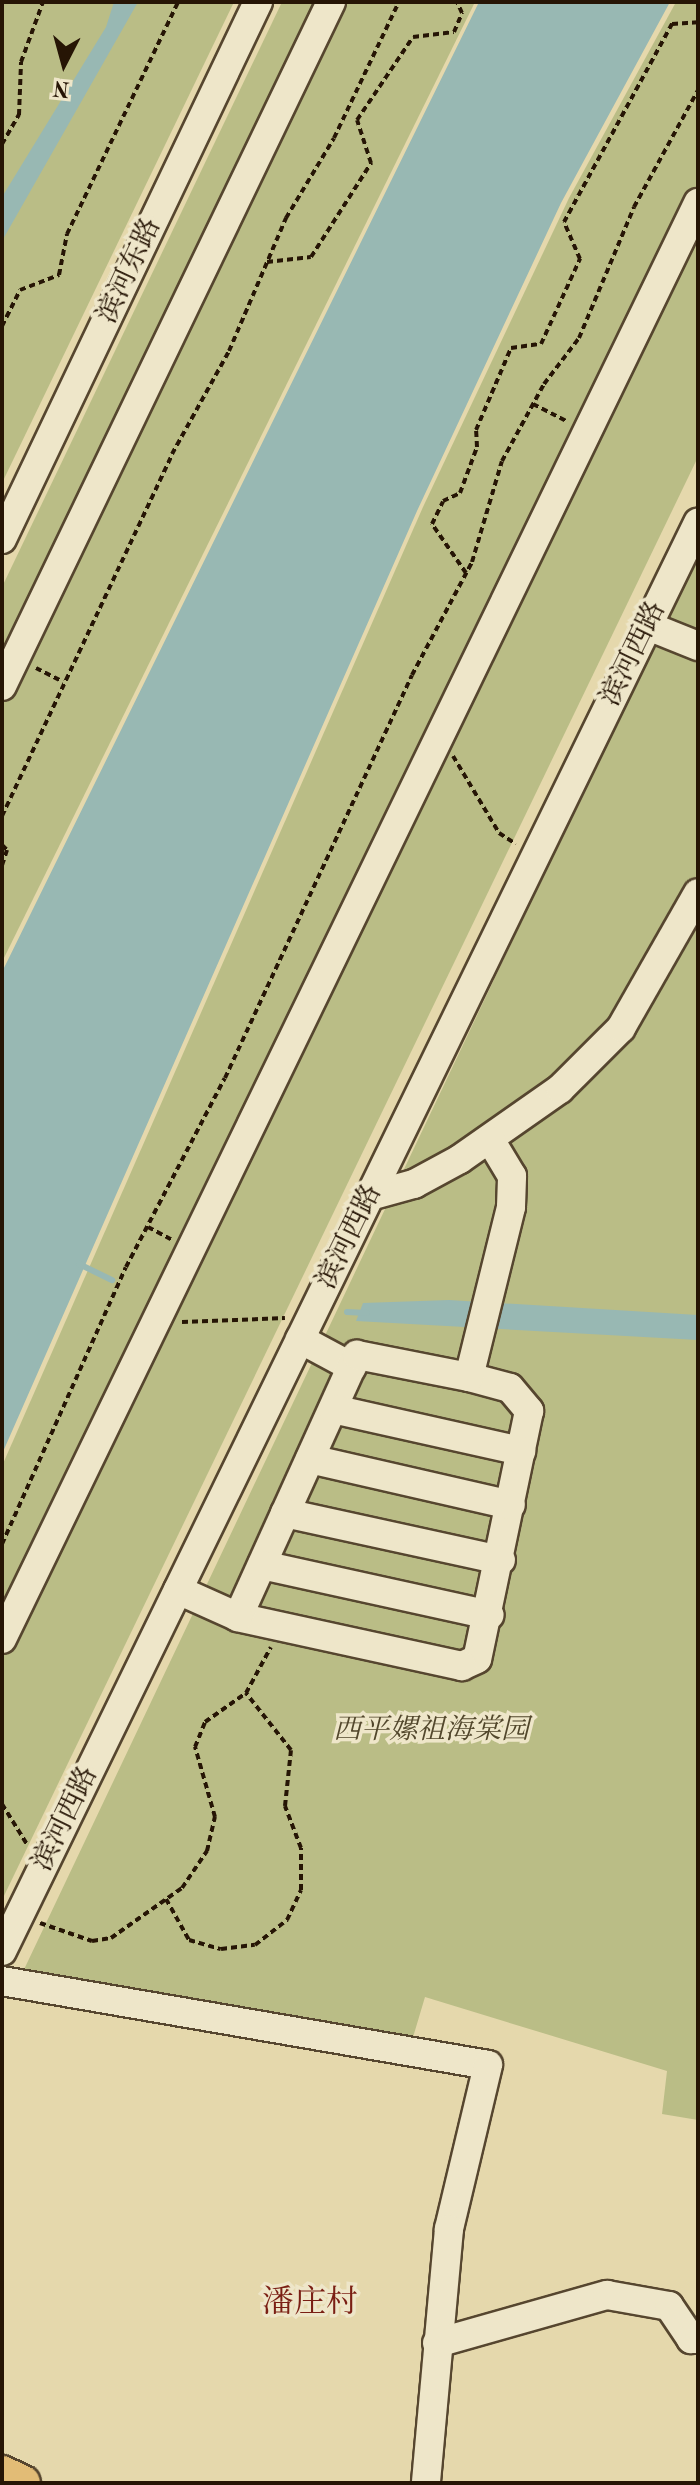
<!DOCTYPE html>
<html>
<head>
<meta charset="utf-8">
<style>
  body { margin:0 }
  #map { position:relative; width:700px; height:2485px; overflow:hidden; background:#e5d8ac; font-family:"Old Standard TT","Noto Serif SC",serif }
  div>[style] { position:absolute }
  .green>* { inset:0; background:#babd86 }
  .water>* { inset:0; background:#98b8b3 }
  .stream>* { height:6px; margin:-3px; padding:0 3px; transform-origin:3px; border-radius:3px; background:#98b8b3 }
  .path>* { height:4px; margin-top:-2px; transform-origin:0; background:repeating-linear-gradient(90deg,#261505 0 6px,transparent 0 10px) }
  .roads { filter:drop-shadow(2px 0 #56462f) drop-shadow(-2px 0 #56462f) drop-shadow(0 2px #56462f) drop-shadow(0 -2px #56462f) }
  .minor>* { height:28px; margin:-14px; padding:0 14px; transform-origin:14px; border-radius:14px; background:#eee6c9 }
  .major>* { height:34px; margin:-17px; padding:0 17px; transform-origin:17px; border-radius:17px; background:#e2bc76 }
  span { translate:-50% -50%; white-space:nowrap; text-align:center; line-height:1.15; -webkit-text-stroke:7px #eee6c9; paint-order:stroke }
  .street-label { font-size:28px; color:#261505 }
  .park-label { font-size:28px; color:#52472c; font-style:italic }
  .quarter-label { font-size:32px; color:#7a1f14 }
  .frame { position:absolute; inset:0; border:4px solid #261505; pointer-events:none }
  .north { position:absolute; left:24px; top:24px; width:80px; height:80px; -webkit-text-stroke:6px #eee6c9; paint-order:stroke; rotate:186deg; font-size:22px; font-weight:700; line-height:32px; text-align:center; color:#261505 }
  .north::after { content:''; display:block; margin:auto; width:28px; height:36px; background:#261505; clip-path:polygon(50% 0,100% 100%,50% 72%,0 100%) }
</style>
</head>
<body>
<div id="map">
  <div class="green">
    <div style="clip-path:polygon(2px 2px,234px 2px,2px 483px)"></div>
    <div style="clip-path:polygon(282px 2px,475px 2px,2px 962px,2px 587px)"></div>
    <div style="clip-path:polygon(676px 2px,698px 2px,698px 457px,2px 1900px,2px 1466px,423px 507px,569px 198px)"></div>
    <div style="clip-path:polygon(698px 550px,698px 2120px,662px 2114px,667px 2071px,425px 1997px,411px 2044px,19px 1980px)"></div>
  </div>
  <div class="water">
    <div style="clip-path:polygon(114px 2px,138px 2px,2px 241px,2px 197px,106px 27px)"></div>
    <div style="clip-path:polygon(479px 2px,670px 2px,561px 203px,417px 511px,2px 1454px,2px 972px)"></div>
    <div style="clip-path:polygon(449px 1300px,698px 1315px,698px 1340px,356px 1321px,363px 1303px)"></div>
  </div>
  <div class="stream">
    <div style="left:79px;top:1264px;width:37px;rotate:26deg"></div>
    <div style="left:347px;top:1312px;width:20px;rotate:3deg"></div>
  </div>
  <div class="path">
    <div style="left:2px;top:144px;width:34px;rotate:-60deg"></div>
    <div style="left:19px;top:115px;width:53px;rotate:-87.8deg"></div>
    <div style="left:21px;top:62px;width:64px;rotate:-69.9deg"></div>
    <div style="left:267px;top:262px;width:44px;rotate:-6.5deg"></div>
    <div style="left:311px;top:257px;width:112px;rotate:-57.4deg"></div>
    <div style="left:371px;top:163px;width:45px;rotate:-108deg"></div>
    <div style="left:357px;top:120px;width:100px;rotate:-56deg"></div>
    <div style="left:413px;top:37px;width:41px;rotate:-7deg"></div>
    <div style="left:454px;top:32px;width:21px;rotate:-67deg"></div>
    <div style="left:462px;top:13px;width:12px;rotate:-114deg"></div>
    <div style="left:2px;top:326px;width:40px;rotate:-63.4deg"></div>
    <div style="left:20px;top:290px;width:42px;rotate:-21deg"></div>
    <div style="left:59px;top:275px;width:42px;rotate:-79deg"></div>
    <div style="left:67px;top:234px;width:257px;rotate:-64.4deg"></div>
    <div style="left:533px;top:404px;width:39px;rotate:27deg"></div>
    <div style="left:466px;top:573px;width:60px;rotate:-124.8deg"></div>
    <div style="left:432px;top:524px;width:25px;rotate:-64deg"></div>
    <div style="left:443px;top:501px;width:19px;rotate:-25deg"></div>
    <div style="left:460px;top:493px;width:49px;rotate:-69.7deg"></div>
    <div style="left:477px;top:447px;width:17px;rotate:-93deg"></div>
    <div style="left:476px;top:430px;width:89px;rotate:-66.9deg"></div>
    <div style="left:511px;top:348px;width:30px;rotate:-8deg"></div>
    <div style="left:541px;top:344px;width:94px;rotate:-65.4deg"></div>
    <div style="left:580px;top:259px;width:40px;rotate:-113.4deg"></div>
    <div style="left:564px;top:222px;width:226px;rotate:-61.4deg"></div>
    <div style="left:672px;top:24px;width:26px;rotate:-4deg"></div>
    <div style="left:36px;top:668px;width:30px;rotate:27deg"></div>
    <div style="left:453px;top:756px;width:90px;rotate:59.1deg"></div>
    <div style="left:499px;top:833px;width:20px;rotate:33deg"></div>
    <div style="left:2px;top:816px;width:400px;rotate:-64.8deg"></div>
    <div style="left:172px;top:454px;width:118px;rotate:-61deg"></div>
    <div style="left:229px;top:351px;width:145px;rotate:-66.8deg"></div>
    <div style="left:286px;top:218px;width:93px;rotate:-59deg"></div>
    <div style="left:334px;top:138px;width:151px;rotate:-64.5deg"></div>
    <div style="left:2px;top:845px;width:7px;rotate:45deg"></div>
    <div style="left:7px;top:850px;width:16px;rotate:108deg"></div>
    <div style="left:148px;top:1227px;width:27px;rotate:28deg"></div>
    <div style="left:182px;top:1322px;width:103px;rotate:-2.2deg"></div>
    <div style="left:2px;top:1544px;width:303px;rotate:-65.9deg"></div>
    <div style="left:126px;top:1267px;width:213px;rotate:-62.4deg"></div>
    <div style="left:225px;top:1078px;width:444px;rotate:-65.1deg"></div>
    <div style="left:412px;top:675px;width:128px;rotate:-62deg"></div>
    <div style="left:472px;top:562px;width:105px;rotate:-73.5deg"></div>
    <div style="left:502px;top:461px;width:88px;rotate:-61.4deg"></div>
    <div style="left:544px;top:384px;width:58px;rotate:-52.7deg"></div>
    <div style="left:579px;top:338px;width:142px;rotate:-67.2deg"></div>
    <div style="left:634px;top:207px;width:133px;rotate:-61.3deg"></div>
    <div style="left:2px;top:1804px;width:49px;rotate:58.2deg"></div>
    <div style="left:166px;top:1899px;width:47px;rotate:60.7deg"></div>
    <div style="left:189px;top:1940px;width:33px;rotate:16deg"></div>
    <div style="left:221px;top:1949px;width:34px;rotate:-7deg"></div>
    <div style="left:255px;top:1945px;width:41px;rotate:-38deg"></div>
    <div style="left:287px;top:1920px;width:33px;rotate:-65deg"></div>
    <div style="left:301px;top:1890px;width:42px;rotate:-90deg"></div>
    <div style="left:301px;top:1848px;width:45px;rotate:-110.9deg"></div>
    <div style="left:285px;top:1806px;width:56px;rotate:-83.9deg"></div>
    <div style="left:291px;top:1750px;width:73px;rotate:-128.3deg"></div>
    <div style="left:40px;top:1923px;width:55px;rotate:19.1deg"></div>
    <div style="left:92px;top:1941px;width:19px;rotate:-9deg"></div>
    <div style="left:111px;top:1938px;width:87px;rotate:-35.2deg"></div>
    <div style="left:182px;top:1888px;width:45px;rotate:-56deg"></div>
    <div style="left:207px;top:1851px;width:35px;rotate:-77deg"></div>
    <div style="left:215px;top:1817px;width:73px;rotate:-105.9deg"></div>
    <div style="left:195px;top:1747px;width:27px;rotate:-68deg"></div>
    <div style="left:205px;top:1722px;width:50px;rotate:-35.3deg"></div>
    <div style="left:246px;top:1693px;width:52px;rotate:-61.5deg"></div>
  </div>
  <div class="roads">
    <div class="minor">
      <div style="left:2px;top:539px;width:595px;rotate:-64.51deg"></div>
      <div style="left:648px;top:626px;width:54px;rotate:21.8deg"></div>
      <div style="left:2px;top:686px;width:759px;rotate:-64.31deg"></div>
      <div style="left:370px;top:1196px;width:46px;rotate:-15.3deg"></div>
      <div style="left:414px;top:1184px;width:52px;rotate:-28.5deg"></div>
      <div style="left:460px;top:1159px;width:122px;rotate:-35deg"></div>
      <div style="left:560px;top:1089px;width:86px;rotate:-45deg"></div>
      <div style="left:621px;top:1028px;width:155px;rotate:-60.3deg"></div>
      <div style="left:300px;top:1339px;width:59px;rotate:28.3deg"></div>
      <div style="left:469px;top:1377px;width:42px;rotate:15deg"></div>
      <div style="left:510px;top:1388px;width:30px;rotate:50deg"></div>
      <div style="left:529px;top:1411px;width:253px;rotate:101.8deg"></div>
      <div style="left:477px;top:1659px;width:17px;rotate:155deg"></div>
      <div style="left:462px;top:1666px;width:229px;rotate:-167.7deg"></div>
      <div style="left:238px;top:1617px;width:288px;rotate:-65.6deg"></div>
      <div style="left:357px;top:1355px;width:114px;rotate:11.1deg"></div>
      <div style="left:469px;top:1377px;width:175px;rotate:-76.1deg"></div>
      <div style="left:511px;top:1207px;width:31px;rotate:-88deg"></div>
      <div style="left:512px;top:1176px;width:41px;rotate:-121deg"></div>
      <div style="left:333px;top:1409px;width:193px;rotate:12.6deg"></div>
      <div style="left:310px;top:1459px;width:206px;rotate:12.9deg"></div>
      <div style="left:285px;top:1513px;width:221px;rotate:12.3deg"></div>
      <div style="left:262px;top:1565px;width:233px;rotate:12.4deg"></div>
      <div style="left:178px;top:1590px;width:66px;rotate:24.2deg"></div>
      <div style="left:2px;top:1639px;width:1596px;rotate:-64.14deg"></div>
      <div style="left:2px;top:1951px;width:1589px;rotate:-64.02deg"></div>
      <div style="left:2px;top:1981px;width:493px;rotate:9.8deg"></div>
      <div style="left:488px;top:2065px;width:169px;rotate:103.4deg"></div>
      <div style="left:449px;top:2229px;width:255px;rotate:95.2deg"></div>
      <div style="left:437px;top:2343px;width:177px;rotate:-15.8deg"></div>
      <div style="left:607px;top:2295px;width:63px;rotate:10.1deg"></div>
      <div style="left:669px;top:2306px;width:40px;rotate:56deg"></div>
      <div style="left:691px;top:2339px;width:7px"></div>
    </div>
    <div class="major">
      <div style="left:2px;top:2473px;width:23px;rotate:25deg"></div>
    </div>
  </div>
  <div class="street-label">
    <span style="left:130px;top:271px;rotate:-65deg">滨河东路</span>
    <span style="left:634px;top:654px;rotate:-64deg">滨河西路</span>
    <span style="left:350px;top:1237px;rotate:-64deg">滨河西路</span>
    <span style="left:66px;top:1819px;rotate:-64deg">滨河西路</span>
  </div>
  <div class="park-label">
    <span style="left:431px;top:1731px">西平嫘祖海棠园</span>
  </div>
  <div class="quarter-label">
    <span style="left:310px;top:2304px">潘庄村</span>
  </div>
  <div class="frame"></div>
  <div class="north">N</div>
</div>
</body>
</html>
